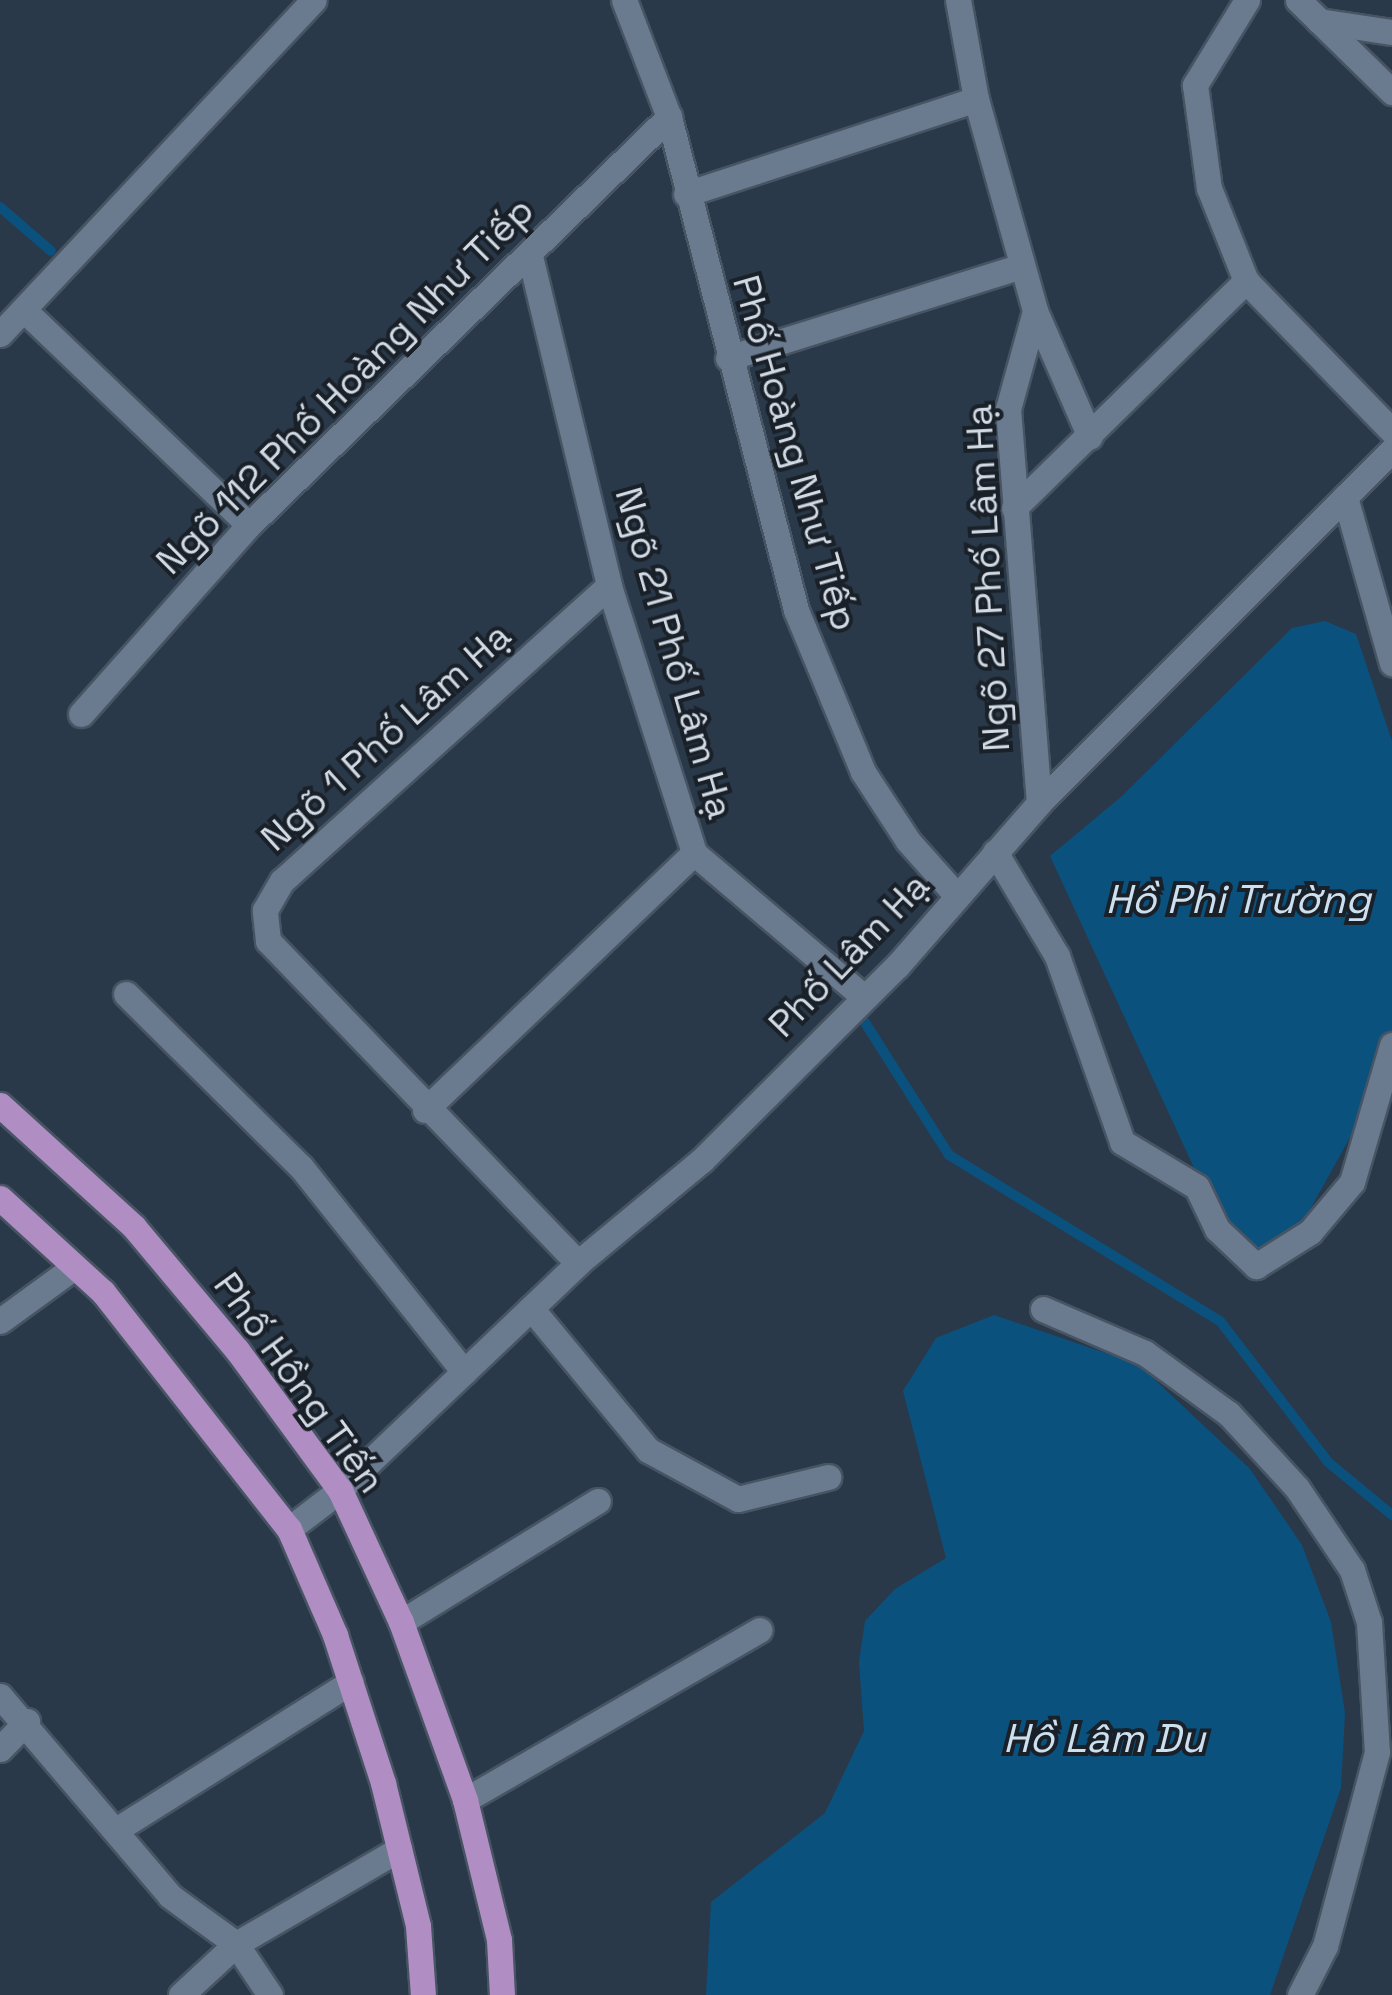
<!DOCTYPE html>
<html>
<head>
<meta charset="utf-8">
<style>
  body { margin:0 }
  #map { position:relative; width:1392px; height:1995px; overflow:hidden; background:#29394a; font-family:"Space Grotesk",sans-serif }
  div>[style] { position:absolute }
  .water>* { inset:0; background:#0b517e }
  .stream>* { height:10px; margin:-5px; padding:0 5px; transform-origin:5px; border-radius:5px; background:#0b517e }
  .roads { filter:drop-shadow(2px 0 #475463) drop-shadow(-2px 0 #475463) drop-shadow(0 2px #475463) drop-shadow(0 -2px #475463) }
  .minor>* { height:25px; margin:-12.5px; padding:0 12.5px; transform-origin:12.5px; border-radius:12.5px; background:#6a7b8f }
  .major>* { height:25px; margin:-12.5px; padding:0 12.5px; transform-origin:12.5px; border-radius:12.5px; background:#b08dc2 }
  span { translate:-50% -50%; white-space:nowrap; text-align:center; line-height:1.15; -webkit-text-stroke:8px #192028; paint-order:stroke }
  .street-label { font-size:38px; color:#d1dae5 }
  .water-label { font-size:40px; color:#cde0f0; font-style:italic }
</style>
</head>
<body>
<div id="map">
  <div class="water">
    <div style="clip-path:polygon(1325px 621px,1356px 634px,1392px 741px,1392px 1036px,1358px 1123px,1303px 1222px,1261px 1254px,1220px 1224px,1050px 856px,1122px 796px,1292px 628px)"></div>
    <div style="clip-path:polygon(994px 1315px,1138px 1364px,1250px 1469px,1302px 1545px,1331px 1622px,1345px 1713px,1341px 1788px,1270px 1995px,706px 1995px,711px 1902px,825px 1813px,864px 1731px,859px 1662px,865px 1621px,895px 1589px,946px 1558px,903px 1391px,936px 1338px)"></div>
  </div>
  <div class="stream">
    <div style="left:0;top:207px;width:67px;rotate:40.8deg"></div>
    <div style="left:864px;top:1021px;width:159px;rotate:57.6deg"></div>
    <div style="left:949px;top:1155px;width:318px;rotate:31.5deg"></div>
    <div style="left:1220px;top:1321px;width:178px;rotate:52.5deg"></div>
    <div style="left:1328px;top:1462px;width:83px;rotate:39.6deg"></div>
  </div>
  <div class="roads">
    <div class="minor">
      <div style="left:624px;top:0;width:125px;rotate:69deg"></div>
      <div style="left:669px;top:117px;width:509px;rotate:75.55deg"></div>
      <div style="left:796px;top:610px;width:175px;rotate:67.5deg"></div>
      <div style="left:863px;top:772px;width:82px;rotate:56.9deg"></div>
      <div style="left:908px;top:841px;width:74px;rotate:48.3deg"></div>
      <div style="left:958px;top:0;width:101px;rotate:79.7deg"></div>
      <div style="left:976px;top:99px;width:220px;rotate:74.4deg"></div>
      <div style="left:1035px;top:311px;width:102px;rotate:105.4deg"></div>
      <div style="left:1008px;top:409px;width:395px;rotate:85.5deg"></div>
      <div style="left:1247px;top:0;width:100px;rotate:121.5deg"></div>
      <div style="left:1195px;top:85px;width:104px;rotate:82.3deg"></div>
      <div style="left:1209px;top:188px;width:100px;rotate:68.3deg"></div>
      <div style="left:1246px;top:281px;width:209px;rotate:45.8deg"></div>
      <div style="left:1298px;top:0;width:132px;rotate:44.4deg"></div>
      <div style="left:1319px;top:21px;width:74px;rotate:8.6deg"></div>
      <div style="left:686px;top:194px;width:305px;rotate:-18.1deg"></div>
      <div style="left:530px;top:256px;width:339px;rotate:76.5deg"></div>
      <div style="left:609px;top:586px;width:280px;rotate:72.3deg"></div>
      <div style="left:694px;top:853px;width:223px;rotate:40.3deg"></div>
      <div style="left:24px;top:310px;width:311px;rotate:43.7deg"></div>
      <div style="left:1035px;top:311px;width:137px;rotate:66.4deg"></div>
      <div style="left:0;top:334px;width:458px;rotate:-46.8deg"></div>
      <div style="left:728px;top:358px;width:308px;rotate:-17.4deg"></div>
      <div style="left:1345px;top:497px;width:173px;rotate:74.2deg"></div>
      <div style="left:1014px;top:508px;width:325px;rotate:-44.4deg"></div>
      <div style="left:81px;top:714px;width:253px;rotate:-48.4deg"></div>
      <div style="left:249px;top:525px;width:586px;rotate:-44.17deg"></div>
      <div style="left:995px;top:852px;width:121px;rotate:59.2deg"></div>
      <div style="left:1057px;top:956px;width:197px;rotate:70.7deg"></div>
      <div style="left:1122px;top:1142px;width:87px;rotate:31deg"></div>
      <div style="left:1197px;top:1187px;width:47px;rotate:64.5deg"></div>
      <div style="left:1217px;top:1229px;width:54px;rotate:43.5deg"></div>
      <div style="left:1256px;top:1266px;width:64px;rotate:-32.2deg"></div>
      <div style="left:1310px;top:1232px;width:65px;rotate:-50deg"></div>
      <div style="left:1352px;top:1182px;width:143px;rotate:-73.7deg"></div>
      <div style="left:126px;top:994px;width:246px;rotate:44.7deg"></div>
      <div style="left:301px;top:1167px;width:262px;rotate:51.5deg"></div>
      <div style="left:425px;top:1110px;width:372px;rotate:-43.7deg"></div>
      <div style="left:578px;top:1263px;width:447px;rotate:-133.9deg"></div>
      <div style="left:268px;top:941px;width:31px;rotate:-96deg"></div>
      <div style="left:265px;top:910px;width:34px;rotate:-60deg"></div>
      <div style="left:282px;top:881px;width:440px;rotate:-42.1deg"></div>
      <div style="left:531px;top:1308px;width:184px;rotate:50.5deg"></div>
      <div style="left:648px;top:1450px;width:102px;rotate:28.6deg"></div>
      <div style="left:738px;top:1499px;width:93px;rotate:-13.7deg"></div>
      <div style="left:1043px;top:1309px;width:111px;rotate:23.3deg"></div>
      <div style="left:1145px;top:1353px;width:104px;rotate:36deg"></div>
      <div style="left:1229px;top:1414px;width:100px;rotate:47.4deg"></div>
      <div style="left:1297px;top:1488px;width:99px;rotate:56.1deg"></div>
      <div style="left:1352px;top:1570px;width:55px;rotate:71.9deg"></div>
      <div style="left:1369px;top:1622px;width:130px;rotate:86.5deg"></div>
      <div style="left:1377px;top:1752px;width:201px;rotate:105deg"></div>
      <div style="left:1325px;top:1946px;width:55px;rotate:117deg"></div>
      <div style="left:0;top:1321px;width:92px;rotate:-36.1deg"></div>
      <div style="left:289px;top:1529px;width:64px;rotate:-37.4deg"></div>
      <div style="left:340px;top:1490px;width:329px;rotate:-43.6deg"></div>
      <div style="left:578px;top:1263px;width:161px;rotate:-39.7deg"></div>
      <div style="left:702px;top:1160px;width:275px;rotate:-44.9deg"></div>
      <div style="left:897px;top:966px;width:216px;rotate:-48.9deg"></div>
      <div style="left:1039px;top:803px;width:499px;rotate:-45deg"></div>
      <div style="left:401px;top:1622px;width:231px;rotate:-31.6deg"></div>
      <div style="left:0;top:1696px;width:262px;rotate:49.6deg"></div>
      <div style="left:170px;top:1896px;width:82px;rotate:36deg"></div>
      <div style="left:236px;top:1944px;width:61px;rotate:56.3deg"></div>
      <div style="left:0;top:1749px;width:39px;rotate:-46deg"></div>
      <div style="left:465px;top:1800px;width:340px;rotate:-30deg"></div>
      <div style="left:119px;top:1828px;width:274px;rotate:-32.2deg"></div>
      <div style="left:181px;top:1995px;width:75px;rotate:-42.8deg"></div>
      <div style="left:236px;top:1944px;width:189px;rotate:-30.2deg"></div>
    </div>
    <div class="major">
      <div style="left:0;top:1105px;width:181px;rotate:42.3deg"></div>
      <div style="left:134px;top:1227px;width:160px;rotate:50.1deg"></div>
      <div style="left:237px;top:1350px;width:174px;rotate:53.7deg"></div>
      <div style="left:340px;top:1490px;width:145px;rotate:65.2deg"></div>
      <div style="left:401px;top:1622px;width:189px;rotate:70.2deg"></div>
      <div style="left:465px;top:1800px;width:144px;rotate:76.3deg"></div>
      <div style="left:499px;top:1940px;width:55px;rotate:86.9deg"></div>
      <div style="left:0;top:1198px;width:139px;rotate:42.4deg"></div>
      <div style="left:103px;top:1292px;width:301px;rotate:51.9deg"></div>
      <div style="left:289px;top:1529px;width:116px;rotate:66.5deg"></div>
      <div style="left:335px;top:1635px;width:156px;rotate:72deg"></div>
      <div style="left:383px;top:1783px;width:147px;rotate:76.2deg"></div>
      <div style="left:418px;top:1926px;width:69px;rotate:85.9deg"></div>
    </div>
  </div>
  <div class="street-label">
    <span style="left:345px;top:386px;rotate:-45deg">Ngõ 112 Phố Hoàng Như Tiếp</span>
    <span style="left:795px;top:453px;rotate:74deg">Phố Hoàng Như Tiếp</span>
    <span style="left:988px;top:578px;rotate:-93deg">Ngõ 27 Phố Lâm Hạ</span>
    <span style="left:674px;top:653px;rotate:74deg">Ngõ 21 Phố Lâm Hạ</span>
    <span style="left:386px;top:737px;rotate:-42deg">Ngõ 1 Phố Lâm Hạ</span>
    <span style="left:849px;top:955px;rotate:-46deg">Phố Lâm Hạ</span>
    <span style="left:299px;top:1383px;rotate:54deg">Phố Hồng Tiến</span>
  </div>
  <div class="water-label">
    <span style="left:1238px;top:900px">Hồ Phi Trường</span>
    <span style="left:1104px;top:1739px">Hồ Lâm Du</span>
  </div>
</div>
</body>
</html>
